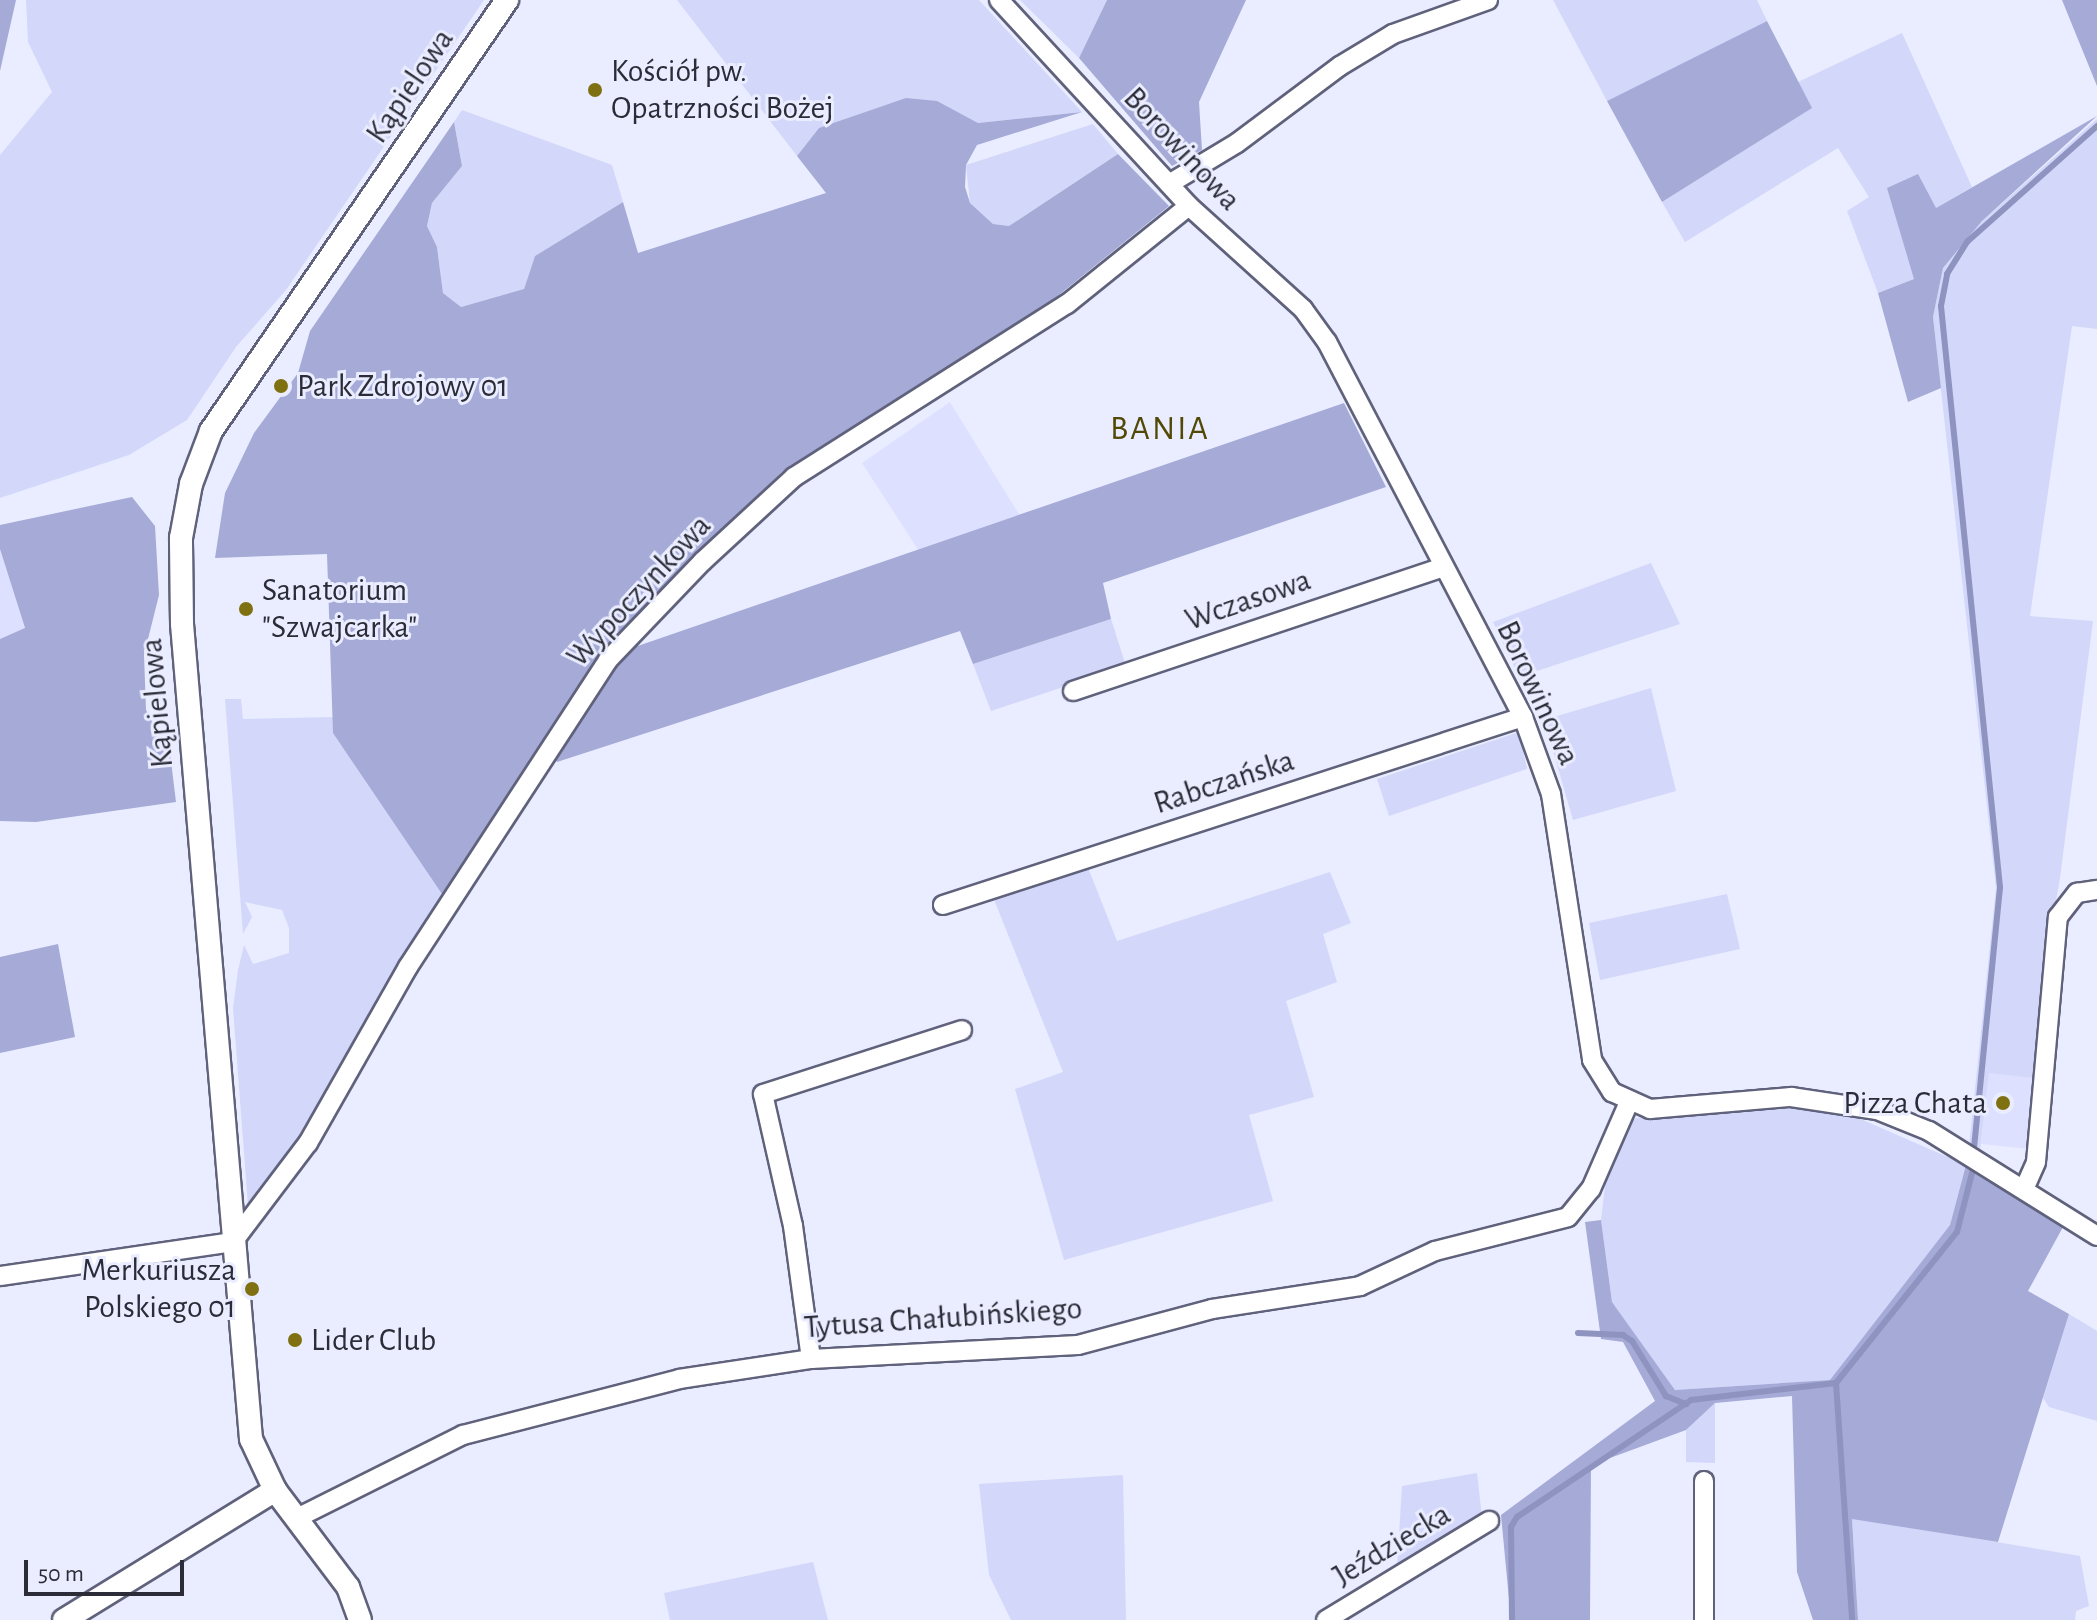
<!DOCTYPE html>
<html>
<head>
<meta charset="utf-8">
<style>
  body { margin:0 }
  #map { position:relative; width:2097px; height:1620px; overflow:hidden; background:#eaedff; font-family:"Alegreya Sans",sans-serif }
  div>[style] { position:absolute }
  .built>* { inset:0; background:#dde1ff }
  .green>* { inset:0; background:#d3d7fa }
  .forest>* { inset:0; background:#a5aad7 }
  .stream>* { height:6px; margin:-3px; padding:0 3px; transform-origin:3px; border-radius:3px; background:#8e93bf }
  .roads { filter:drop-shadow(2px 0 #60627c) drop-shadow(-2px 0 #60627c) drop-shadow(0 2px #60627c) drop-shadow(0 -2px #60627c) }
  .minor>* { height:18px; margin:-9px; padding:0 9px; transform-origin:9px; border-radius:9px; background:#fff }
  .tertiary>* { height:22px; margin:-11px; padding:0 11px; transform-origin:11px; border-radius:11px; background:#fff }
  .dots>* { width:22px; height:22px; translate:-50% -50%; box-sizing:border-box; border:4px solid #eaedff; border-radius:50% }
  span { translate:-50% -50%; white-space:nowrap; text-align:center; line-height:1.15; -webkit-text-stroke:6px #eaedff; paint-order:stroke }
  .poi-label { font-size:32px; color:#2b2c38 }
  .left { translate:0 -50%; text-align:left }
  .right { translate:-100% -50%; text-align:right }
  .street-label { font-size:32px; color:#2b2c38 }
  .neighbourhood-label { font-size:34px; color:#534907; letter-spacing:2px }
  .scale { position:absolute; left:24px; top:1560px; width:160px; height:36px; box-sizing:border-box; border:4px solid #2b2c38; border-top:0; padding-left:10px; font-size:24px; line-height:28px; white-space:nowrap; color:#2b2c38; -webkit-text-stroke:6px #eaedff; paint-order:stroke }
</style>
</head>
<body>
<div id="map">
  <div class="built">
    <div style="clip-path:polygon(950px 402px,1020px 516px,919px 551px,862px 463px)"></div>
    <div style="clip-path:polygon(0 549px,25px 629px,0 639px)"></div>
    <div style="clip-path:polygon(1989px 1072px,2034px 1078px,2029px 1149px,1981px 1144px)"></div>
  </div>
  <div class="green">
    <div style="clip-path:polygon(26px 0,484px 0,286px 290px,236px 347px,187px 420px,129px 455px,0 498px,0 155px,52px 92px,28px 42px)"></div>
    <div style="clip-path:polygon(677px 0,979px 0,1082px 112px,978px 123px,951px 109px,819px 128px,797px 156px)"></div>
    <div style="clip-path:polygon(1020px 0,1107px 0,1079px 58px)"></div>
    <div style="clip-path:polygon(1553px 0,1757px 0,1767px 21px,1607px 101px)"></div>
    <div style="clip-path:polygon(1902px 33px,1972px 187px,1936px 208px,1914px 279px,1878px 293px,1847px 211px,1869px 197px,1838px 148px,1685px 242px,1662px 202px,1811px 108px,1798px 82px)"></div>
    <div style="clip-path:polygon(462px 110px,612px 165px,623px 202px,535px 256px,524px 289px,461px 307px,443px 293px,437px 247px,427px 226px,432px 203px,462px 166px,454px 122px)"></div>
    <div style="clip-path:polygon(2097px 119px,2097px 329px,2072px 326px,2030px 616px,2093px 621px,2060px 878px,2042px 982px,2034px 1078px,1989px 1073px,1980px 1151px,1969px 1146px,1996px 888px,1933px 317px,1943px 268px,1982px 221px)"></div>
    <div style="clip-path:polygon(1093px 124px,1118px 154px,1009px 226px,993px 224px,970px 203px,966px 165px)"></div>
    <div style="clip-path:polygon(1651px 563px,1680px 624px,1519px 677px,1493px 622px)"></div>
    <div style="clip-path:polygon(1111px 619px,1126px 666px,991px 711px,973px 664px)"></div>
    <div style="clip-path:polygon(1651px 688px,1676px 791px,1573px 820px,1544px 720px)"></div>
    <div style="clip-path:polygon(225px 699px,241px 699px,243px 719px,334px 717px,334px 733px,444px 897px,297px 1147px,259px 1202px,248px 1206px,233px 1008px,238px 970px,244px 945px,253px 964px,289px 953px,289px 928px,282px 910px,245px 902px,252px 917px,243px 934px)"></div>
    <div style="clip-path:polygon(1519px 732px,1527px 769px,1389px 816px,1377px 779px)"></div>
    <div style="clip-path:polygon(1087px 865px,1117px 941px,1330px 872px,1351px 923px,1323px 934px,1337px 982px,1286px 1001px,1314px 1097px,1249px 1115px,1273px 1201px,1064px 1260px,1015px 1089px,1063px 1072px,993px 897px)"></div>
    <div style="clip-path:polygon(1727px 894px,1740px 949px,1600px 980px,1589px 923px)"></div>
    <div style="clip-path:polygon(1785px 1108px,1840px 1110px,1966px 1165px,1950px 1225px,1831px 1380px,1675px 1390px,1612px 1302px,1601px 1220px,1607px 1169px,1621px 1130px,1636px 1118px)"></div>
    <div style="clip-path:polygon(2069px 1314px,2097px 1331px,2097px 1421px,2049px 1407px,2043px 1398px)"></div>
    <div style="clip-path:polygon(1715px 1403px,1715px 1463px,1686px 1462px,1686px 1430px)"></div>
    <div style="clip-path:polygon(1477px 1473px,1482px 1517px,1397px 1568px,1402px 1486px)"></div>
    <div style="clip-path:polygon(1123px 1475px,1126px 1620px,1011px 1620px,989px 1575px,979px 1484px)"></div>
    <div style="clip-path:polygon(1852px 1518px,2080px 1556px,2089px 1606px,2076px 1611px,2075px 1620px,1858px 1620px)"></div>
    <div style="clip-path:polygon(813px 1562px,828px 1620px,670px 1620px,664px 1593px)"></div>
  </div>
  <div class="forest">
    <div style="clip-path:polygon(0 0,16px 0,0 71px)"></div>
    <div style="clip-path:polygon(1107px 0,1246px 0,1199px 102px,1202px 150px,1172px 166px,1079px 58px)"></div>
    <div style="clip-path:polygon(2062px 0,2097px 0,2097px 86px)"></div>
    <div style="clip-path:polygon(1767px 21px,1812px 108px,1662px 202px,1607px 101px)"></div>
    <div style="clip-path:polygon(906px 98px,937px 101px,978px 123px,1082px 112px,977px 145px,966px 165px,965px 187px,970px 203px,993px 224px,1009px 226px,1118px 154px,1169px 206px,992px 349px,782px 472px,602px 658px,524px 768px,444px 897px,333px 733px,327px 554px,215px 558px,225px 493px,254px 433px,298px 373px,310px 331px,454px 122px,462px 166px,432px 203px,427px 226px,437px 247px,443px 293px,461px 307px,524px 289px,535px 256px,623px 202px,638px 253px,826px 193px,797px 156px,819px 128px)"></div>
    <div style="clip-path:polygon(2097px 116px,1982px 221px,1943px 268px,1933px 317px,1941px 388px,1908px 402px,1878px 293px,1914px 279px,1887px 188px,1918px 174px,1936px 208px)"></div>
    <div style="clip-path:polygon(1344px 403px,1386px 487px,1103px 583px,1111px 619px,973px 664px,960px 631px,557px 762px,553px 754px,610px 668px,629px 649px)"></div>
    <div style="clip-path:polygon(132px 497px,155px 526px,159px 595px,144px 655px,146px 710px,170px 753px,176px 802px,36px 822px,0 821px,0 639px,25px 628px,0 549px,0 525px)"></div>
    <div style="clip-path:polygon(58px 944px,75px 1037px,0 1053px,0 957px)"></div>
    <div style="clip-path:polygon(1966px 1165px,2063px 1227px,2028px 1291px,2069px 1314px,1998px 1542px,1852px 1519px,1858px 1620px,1813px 1620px,1797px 1572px,1792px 1396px,1715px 1403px,1686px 1430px,1591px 1465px,1590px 1620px,1511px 1620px,1501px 1515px,1655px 1401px,1623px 1342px,1601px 1339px,1585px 1222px,1601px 1220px,1612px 1302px,1675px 1390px,1830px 1380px,1950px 1225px)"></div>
  </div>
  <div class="stream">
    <div style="left:1974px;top:1148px;width:262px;rotate:-84.3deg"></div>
    <div style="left:2000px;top:887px;width:584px;rotate:-95.8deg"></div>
    <div style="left:1941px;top:306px;width:33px;rotate:-79deg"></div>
    <div style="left:1947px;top:274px;width:39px;rotate:-58deg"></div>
    <div style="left:1968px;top:241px;width:173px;rotate:-41.7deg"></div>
    <div style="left:1578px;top:1333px;width:45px;rotate:2.5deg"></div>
    <div style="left:1623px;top:1335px;width:11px;rotate:34deg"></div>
    <div style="left:1632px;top:1341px;width:65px;rotate:58.3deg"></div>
    <div style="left:1666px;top:1396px;width:22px;rotate:22deg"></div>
    <div style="left:1836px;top:1383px;width:238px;rotate:86.1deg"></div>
    <div style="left:1512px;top:1620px;width:93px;rotate:-90.6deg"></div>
    <div style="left:1511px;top:1527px;width:12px;rotate:-59deg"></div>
    <div style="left:1517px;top:1517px;width:210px;rotate:-33.9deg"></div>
    <div style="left:1691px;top:1400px;width:146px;rotate:-6.7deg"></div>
    <div style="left:1836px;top:1383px;width:193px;rotate:-51.3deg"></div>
    <div style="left:1957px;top:1232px;width:65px;rotate:-75.7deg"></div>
  </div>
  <div class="roads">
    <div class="minor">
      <div style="left:999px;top:0;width:280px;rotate:47.3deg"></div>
      <div style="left:1189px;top:206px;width:154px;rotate:42.1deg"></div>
      <div style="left:1303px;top:309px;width:41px;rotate:54deg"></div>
      <div style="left:1327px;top:342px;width:423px;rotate:62.4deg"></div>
      <div style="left:1523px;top:717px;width:82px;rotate:70deg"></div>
      <div style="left:1551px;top:794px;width:269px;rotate:81.2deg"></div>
      <div style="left:1592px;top:1060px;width:38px;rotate:58deg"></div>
      <div style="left:1612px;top:1092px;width:42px;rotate:24.1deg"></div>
      <div style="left:1650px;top:1109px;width:142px;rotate:-4.9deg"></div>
      <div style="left:1791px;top:1097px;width:87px;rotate:8.6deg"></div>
      <div style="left:1877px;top:1110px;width:56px;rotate:22deg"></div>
      <div style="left:1929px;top:1131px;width:198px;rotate:32deg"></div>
      <div style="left:1169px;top:184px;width:79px;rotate:-31.1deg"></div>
      <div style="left:1237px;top:143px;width:129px;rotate:-36.8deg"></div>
      <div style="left:1340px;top:66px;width:62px;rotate:-31.1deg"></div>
      <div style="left:1393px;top:34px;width:101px;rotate:-19.7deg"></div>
      <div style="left:1073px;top:691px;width:390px;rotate:-18.5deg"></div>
      <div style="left:943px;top:905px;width:610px;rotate:-17.96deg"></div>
      <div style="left:2025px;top:1187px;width:27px;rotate:-66deg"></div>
      <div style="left:2036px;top:1162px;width:246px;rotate:-84.9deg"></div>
      <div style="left:2058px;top:917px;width:31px;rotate:-52deg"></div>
      <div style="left:2077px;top:893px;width:20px;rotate:-9deg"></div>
      <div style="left:0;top:1276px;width:235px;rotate:-8.3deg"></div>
      <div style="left:233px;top:1242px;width:124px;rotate:-52.9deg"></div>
      <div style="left:308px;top:1143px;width:202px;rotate:-60.4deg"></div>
      <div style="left:408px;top:967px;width:366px;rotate:-56.9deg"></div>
      <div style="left:608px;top:660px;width:137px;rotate:-46.2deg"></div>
      <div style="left:703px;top:561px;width:124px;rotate:-42.7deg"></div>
      <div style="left:794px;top:477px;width:323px;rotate:-32.4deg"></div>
      <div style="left:1067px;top:304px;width:156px;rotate:-38.8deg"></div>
      <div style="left:811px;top:1359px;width:134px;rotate:-97.7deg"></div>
      <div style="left:793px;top:1226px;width:135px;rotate:-102.8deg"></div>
      <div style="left:763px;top:1094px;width:209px;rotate:-17.8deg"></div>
      <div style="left:297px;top:1518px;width:186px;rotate:-26.6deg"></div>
      <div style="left:463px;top:1435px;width:223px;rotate:-14.5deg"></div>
      <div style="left:679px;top:1379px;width:134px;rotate:-8.6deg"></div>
      <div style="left:811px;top:1359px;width:267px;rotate:-3deg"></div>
      <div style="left:1078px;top:1345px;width:139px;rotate:-15deg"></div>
      <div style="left:1212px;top:1309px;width:150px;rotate:-8.8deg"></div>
      <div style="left:1360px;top:1286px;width:83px;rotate:-25deg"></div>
      <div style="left:1435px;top:1251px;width:137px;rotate:-14.3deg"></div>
      <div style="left:1568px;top:1217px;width:36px;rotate:-51deg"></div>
      <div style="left:1591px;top:1189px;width:95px;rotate:-66.4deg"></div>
      <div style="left:1326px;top:1620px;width:191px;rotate:-31.3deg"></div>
      <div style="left:1704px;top:1620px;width:139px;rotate:-90deg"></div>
    </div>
    <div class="tertiary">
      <div style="left:64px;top:1620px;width:248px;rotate:-31.6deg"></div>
      <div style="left:360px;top:1620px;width:35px;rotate:-110deg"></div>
      <div style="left:348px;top:1587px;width:121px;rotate:-127deg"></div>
      <div style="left:275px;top:1490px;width:56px;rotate:-115.2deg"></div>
      <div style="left:251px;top:1439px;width:818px;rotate:-94.84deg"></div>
      <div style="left:182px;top:624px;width:86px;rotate:-90.7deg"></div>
      <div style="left:181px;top:538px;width:55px;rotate:-79.5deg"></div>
      <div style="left:191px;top:484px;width:57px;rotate:-69.3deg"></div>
      <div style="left:211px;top:431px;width:523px;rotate:-55.52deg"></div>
    </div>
  </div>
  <div class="dots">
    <div style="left:595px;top:90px;background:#7f7111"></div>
    <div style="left:281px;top:386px;background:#7f7111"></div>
    <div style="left:246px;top:609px;background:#7f7111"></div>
    <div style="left:2003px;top:1103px;background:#7f7111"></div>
    <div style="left:252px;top:1289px;background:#7f7111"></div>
    <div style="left:295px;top:1340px;background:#7f7111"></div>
  </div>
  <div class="poi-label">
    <span class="left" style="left:611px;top:90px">Kościół pw.<br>Opatrzności Bożej</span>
    <span class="left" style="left:297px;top:386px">Park Zdrojowy 01</span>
    <span class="left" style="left:262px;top:609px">Sanatorium<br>"Szwajcarka"</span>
    <span class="right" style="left:1987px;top:1103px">Pizza Chata</span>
    <span class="right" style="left:236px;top:1289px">Merkuriusza<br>Polskiego 01</span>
    <span class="left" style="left:311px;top:1340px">Lider Club</span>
  </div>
  <div class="street-label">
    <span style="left:410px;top:86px;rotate:-56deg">Kąpielowa</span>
    <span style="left:1182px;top:149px;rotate:47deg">Borowinowa</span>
    <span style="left:639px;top:591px;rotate:-47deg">Wypoczynkowa</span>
    <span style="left:1248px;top:600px;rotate:-19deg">Wczasowa</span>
    <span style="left:1538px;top:693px;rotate:65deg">Borowinowa</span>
    <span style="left:157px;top:703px;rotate:-95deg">Kąpielowa</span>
    <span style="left:1224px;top:782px;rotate:-18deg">Rabczańska</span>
    <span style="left:943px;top:1318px;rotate:-4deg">Tytusa Chałubińskiego</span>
    <span style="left:1392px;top:1545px;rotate:-31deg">Jeździecka</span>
  </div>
  <div class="neighbourhood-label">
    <span style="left:1160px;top:430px">BANIA</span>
  </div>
  <div class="scale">50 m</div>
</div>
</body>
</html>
